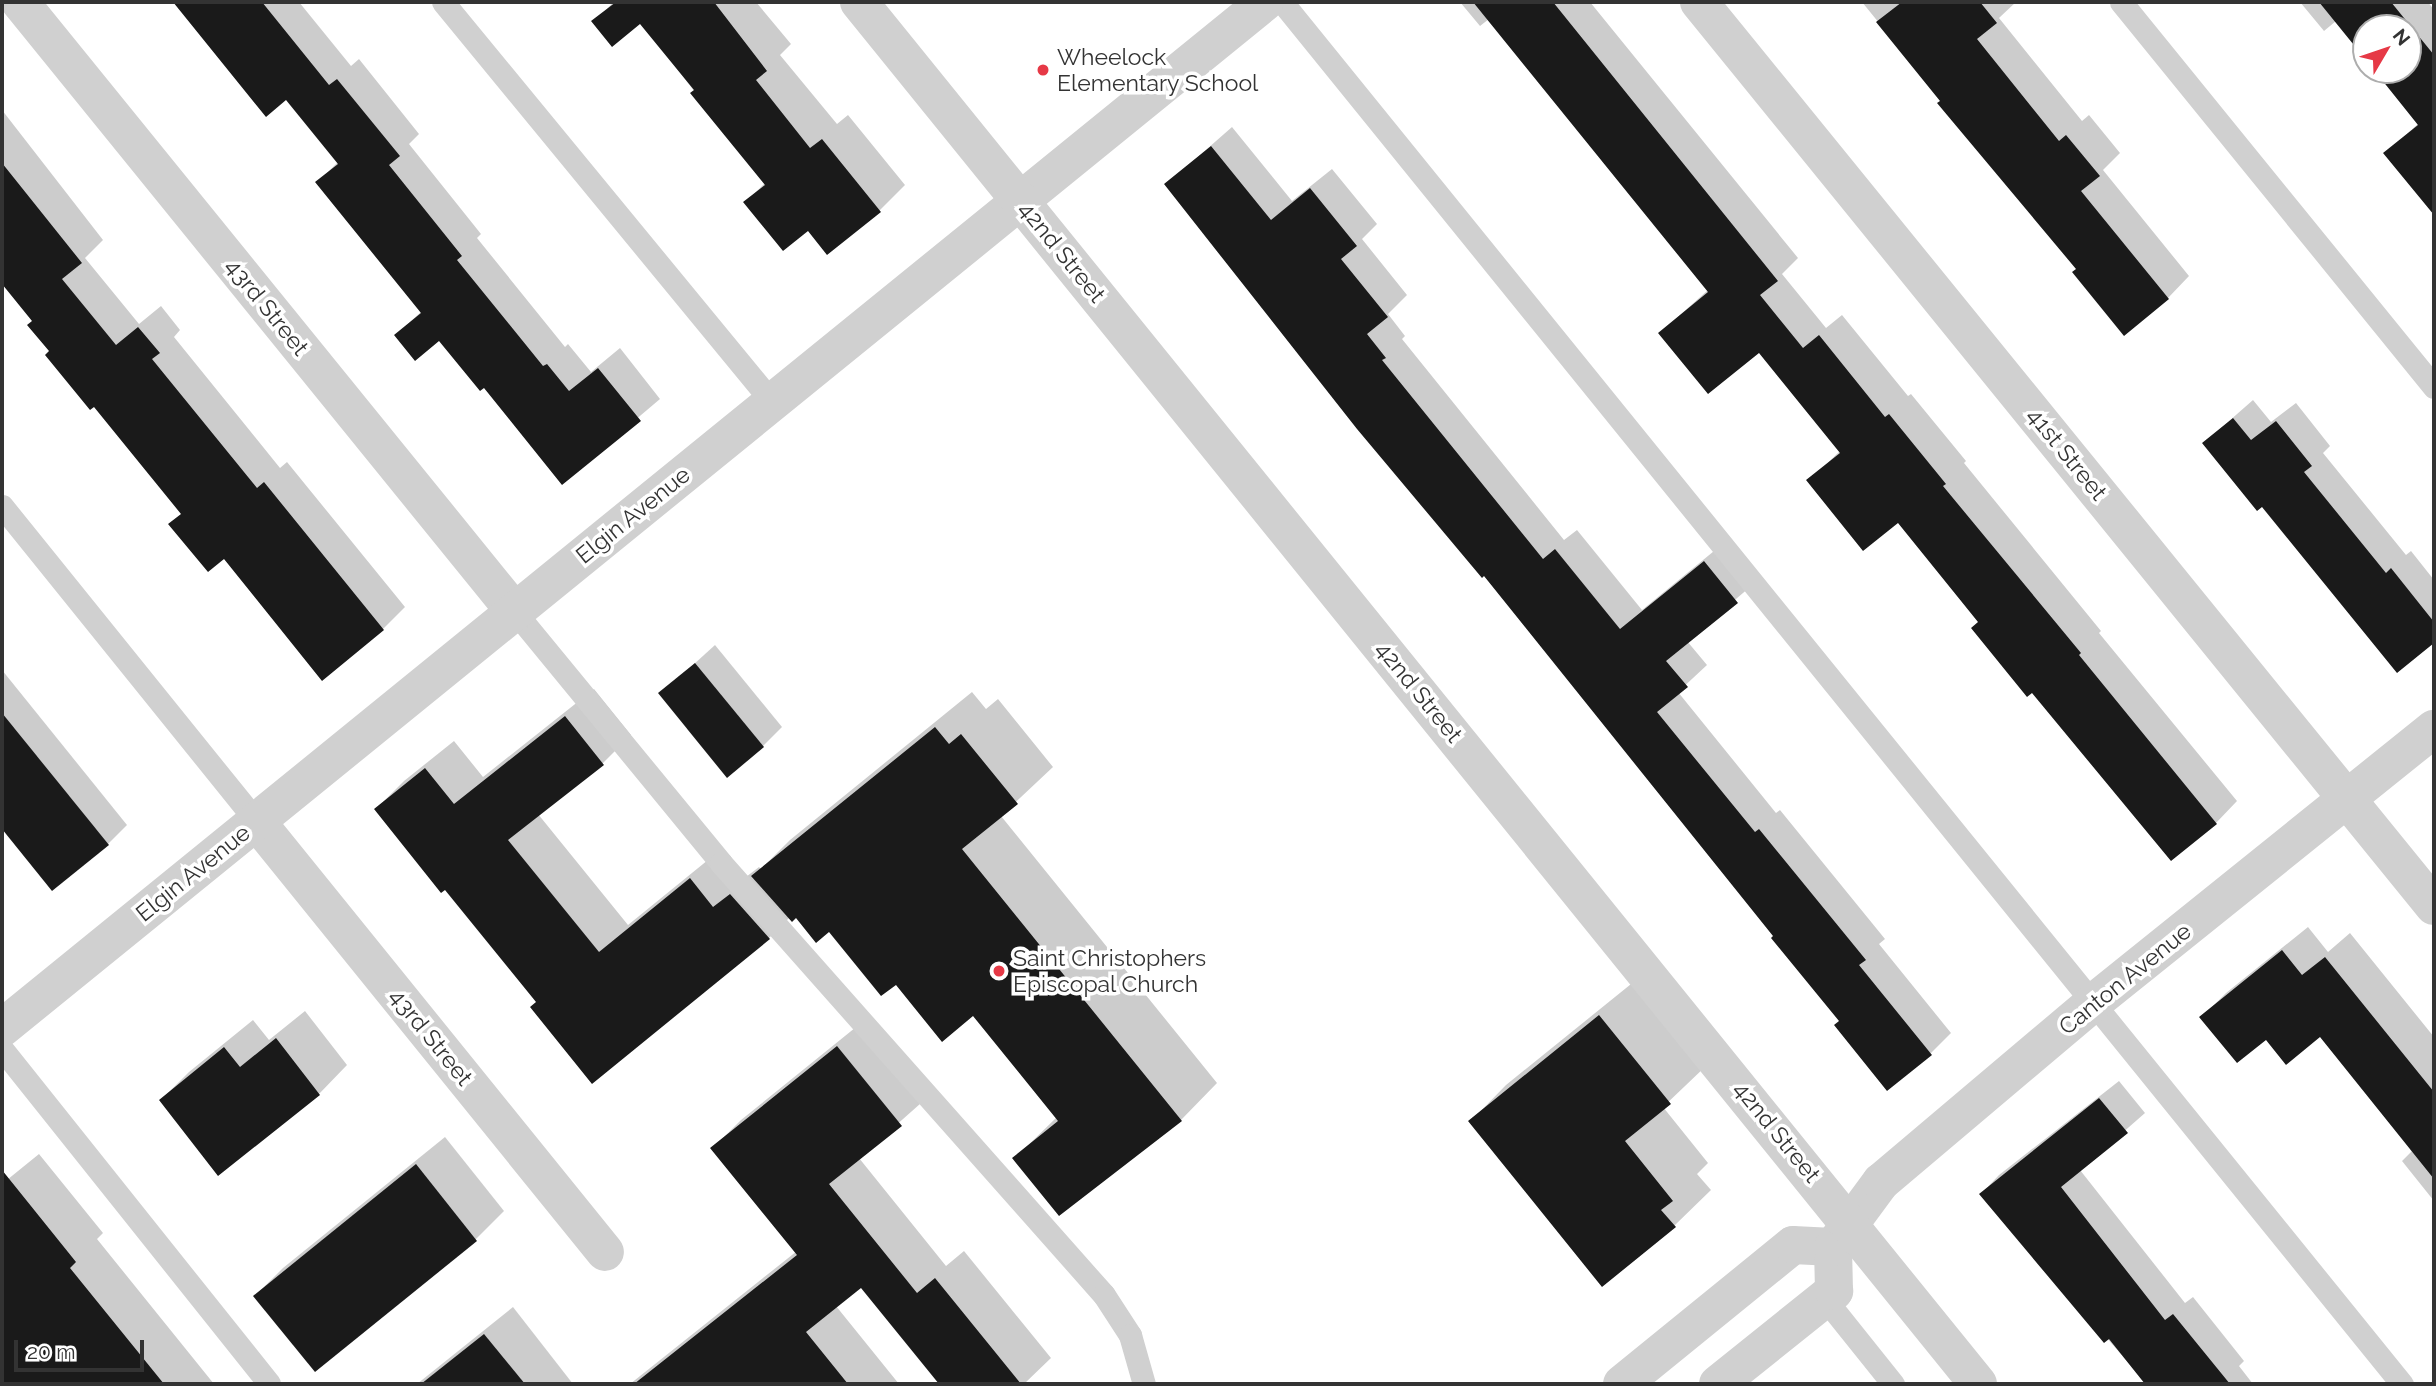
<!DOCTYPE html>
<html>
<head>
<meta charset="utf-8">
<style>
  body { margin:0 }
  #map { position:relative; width:2436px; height:1386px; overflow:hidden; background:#fff; font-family:Raleway,sans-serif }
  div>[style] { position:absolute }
  .shadow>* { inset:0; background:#0003 }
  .building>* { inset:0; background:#1a1a1a }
  .service>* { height:23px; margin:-11.5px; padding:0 11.5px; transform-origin:11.5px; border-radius:11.5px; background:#d0d0d0 }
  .minor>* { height:38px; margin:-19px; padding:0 19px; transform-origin:19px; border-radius:19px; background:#d0d0d0 }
  .tertiary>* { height:38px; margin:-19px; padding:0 19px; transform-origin:19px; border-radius:19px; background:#d0d0d0 }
  .dots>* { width:19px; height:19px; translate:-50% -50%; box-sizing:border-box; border:4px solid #fff; border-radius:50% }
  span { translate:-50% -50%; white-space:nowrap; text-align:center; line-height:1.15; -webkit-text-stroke:7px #fff; paint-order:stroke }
  .poi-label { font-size:23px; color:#333 }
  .left { translate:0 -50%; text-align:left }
  .street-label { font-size:23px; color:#333 }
  .frame { position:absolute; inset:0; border:4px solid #333; pointer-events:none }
  .north { position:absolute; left:2352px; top:14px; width:70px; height:70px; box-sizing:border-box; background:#fff; border:2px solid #adadad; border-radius:50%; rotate:51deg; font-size:19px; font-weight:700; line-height:28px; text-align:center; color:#333 }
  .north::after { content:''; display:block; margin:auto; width:24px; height:32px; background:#e63946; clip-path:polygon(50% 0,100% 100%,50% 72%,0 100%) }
  .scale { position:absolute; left:14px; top:1340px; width:130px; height:32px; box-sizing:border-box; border:4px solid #333; border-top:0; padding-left:9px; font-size:21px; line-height:24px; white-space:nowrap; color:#333; -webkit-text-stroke:5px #fff; paint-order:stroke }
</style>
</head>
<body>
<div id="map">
  <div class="shadow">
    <div style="clip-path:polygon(174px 2px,299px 2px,351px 66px,359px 59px,419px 134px,409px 144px,481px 234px,477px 238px,565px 347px,568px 344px,591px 372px,620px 348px,660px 399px,562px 482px,484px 385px,439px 338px,396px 335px,422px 311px,318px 182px,338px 162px,286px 98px,266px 114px)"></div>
    <div style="clip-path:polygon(614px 2px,756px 2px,791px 44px,780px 55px,837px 124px,848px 115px,905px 185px,880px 210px,808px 229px,746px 202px,765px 183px,641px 22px,594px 21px)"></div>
    <div style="clip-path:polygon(1460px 2px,1590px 2px,1798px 258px,1782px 274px,1826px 328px,1842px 315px,1908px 396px,1911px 394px,1966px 461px,1964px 463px,2101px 631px,2099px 633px,2237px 801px,2216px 823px,2032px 690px,1898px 520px,1809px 481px,1840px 451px,1759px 351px,1660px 333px,1708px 290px,1489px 19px,1480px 26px)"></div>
    <div style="clip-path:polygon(1862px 2px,2016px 2px,1999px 18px,2082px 121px,2089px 115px,2120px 153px,2103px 170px,2189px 276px,2168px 298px,2078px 268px)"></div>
    <div style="clip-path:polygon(2300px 2px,2428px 2px,2434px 10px,2434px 186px,2421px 197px,2386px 153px,2419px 123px,2376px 70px,2408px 70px,2408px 28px,2366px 28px,2366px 58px,2336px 21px,2324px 31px)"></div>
    <div style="clip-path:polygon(2px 110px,103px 240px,85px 258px,139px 324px,161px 306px,180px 330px,174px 337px,280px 468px,287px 462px,405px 607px,383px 629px,224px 557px,51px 351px,34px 321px,2px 281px)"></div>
    <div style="clip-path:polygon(1232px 127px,1292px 201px,1332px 169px,1377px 224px,1362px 239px,1407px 295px,1388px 314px,1405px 336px,1402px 339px,1564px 540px,1577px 530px,1642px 610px,1725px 542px,1757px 581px,1687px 641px,1707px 665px,1678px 692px,1776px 813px,1780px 810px,1885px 939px,1879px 944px,1951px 1033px,1931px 1053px,1841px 1021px,1776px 936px,1167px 184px)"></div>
    <div style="clip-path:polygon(2253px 400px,2271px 422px,2296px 403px,2330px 446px,2323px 453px,2406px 555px,2411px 551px,2434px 580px,2434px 641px,2397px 671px,2262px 504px,2204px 443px)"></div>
    <div style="clip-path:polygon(715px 645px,782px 727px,763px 746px,661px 694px)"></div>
    <div style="clip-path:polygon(2px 670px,127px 825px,108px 844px,16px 835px,2px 817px)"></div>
    <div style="clip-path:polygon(594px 689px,631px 735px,603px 763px,538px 814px,628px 925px,719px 851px,742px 880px,759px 867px,761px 869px,790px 840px,972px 692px,986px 709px,998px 699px,1053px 767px,1001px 816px,1217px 1083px,1181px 1120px,1015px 1158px,1057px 1117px,974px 1014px,896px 982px,829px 929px,796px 916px,790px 917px,769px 938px,538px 1002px,445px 888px,376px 809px,404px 781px,454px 741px,483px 777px)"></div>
    <div style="clip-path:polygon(2308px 927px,2328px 952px,2350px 933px,2434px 1037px,2434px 1201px,2402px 1161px,2413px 1150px,2320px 1035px,2266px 1037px,2202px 1017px,2226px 993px)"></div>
    <div style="clip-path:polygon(1636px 980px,1706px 1066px,1663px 1107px,1708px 1163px,1697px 1174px,1711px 1190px,1674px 1226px,1470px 1122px,1506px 1085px)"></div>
    <div style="clip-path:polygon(305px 1011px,347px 1065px,319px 1094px,219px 1173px,161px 1100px,189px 1072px,253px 1020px,269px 1040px)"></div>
    <div style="clip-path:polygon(866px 1019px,929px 1096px,859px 1158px,946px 1266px,964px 1251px,1051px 1358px,1024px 1384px,941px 1384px,861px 1286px,836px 1306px,899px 1384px,630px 1384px,797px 1251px,713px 1148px,741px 1120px)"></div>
    <div style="clip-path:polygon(2119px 1081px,2145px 1113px,2080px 1170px,2185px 1303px,2193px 1297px,2244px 1361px,2239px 1366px,2253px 1384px,2147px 1384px,1981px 1194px,1999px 1175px)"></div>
    <div style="clip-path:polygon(445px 1137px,504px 1211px,476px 1239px,315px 1370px,255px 1296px,283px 1268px)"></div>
    <div style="clip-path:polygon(39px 1154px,103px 1233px,97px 1239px,214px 1384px,2px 1384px,2px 1184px)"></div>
    <div style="clip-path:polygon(513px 1307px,573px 1384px,417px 1384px)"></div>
  </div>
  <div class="building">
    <div style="clip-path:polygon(173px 2px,262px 2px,329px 85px,337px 79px,400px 156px,389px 165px,462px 256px,457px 260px,543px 366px,547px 364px,569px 391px,598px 368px,641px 421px,562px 485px,484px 388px,480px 391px,439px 341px,415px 361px,394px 335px,421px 313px,315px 182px,338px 164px,286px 100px,266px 117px)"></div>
    <div style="clip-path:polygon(616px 2px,714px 2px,767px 71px,756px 80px,810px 148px,822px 139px,881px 212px,827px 255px,808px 231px,783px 251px,743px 202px,765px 185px,690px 93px,694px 90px,640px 24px,612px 47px,591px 21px)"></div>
    <div style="clip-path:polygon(1473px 2px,1553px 2px,1778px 281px,1760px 295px,1803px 348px,1819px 335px,1885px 417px,1889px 414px,1946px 484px,1943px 486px,2081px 653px,2079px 655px,2217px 824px,2171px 861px,2032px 693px,2027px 697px,1971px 628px,1978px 622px,1898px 523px,1863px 551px,1806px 480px,1840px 453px,1759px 353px,1708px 394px,1658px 333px,1708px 292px)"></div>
    <div style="clip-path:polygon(1902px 2px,1980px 2px,1997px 23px,1977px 39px,2059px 141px,2066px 135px,2100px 176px,2081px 191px,2169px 299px,2124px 336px,2072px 272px,2076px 269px,1937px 103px,1940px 101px,1876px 22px)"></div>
    <div style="clip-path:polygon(2319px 2px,2391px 2px,2434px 55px,2434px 215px,2383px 153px,2418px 125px,2374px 70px,2408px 70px,2408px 28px,2366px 28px,2366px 60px)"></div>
    <div style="clip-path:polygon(1211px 146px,1271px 220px,1310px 188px,1357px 246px,1341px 259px,1388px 317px,1367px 334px,1386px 358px,1382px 360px,1543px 559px,1555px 549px,1620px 629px,1704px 561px,1738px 603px,1666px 661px,1688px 687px,1657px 712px,1755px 832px,1759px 829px,1866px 960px,1859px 965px,1932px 1055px,1887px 1091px,1834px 1025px,1839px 1021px,1771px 938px,1773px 936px,1484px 576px,1482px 578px,1357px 429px,1164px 184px)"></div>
    <div style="clip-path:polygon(2px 163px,82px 263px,62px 279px,116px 345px,138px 327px,160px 353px,152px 359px,257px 488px,264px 482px,384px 630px,322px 681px,224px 559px,208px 572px,168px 524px,181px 514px,94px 407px,90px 410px,45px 355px,49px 351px,27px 325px,32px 321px,2px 284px)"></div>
    <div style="clip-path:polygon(2233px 418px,2251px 440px,2276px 421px,2312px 466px,2304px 472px,2386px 573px,2391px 568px,2434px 622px,2434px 643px,2397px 673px,2262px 507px,2257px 511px,2202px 443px)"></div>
    <div style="clip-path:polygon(695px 663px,764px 747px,727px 778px,658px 693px)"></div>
    <div style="clip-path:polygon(2px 713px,109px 845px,52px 891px,2px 829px)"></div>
    <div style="clip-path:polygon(565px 716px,604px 765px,508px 840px,599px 952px,690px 878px,713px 907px,730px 894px,770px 939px,592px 1084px,530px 1007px,536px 1002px,445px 890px,441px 893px,374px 809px,425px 768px,454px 804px)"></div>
    <div style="clip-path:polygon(935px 727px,949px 744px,961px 734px,1018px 804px,962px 849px,1182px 1121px,1059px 1216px,1012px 1158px,1058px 1121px,973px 1016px,942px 1042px,896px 985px,881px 996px,829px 932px,816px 943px,796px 918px,792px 922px,751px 876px)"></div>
    <div style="clip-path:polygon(2282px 950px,2302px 975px,2325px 957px,2434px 1092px,2434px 1179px,2320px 1037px,2286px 1065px,2266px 1040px,2237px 1063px,2199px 1017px)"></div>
    <div style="clip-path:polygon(1599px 1015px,1671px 1104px,1625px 1141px,1673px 1201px,1661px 1210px,1676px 1227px,1602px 1287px,1468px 1121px)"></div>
    <div style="clip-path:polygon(276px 1038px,320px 1095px,218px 1176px,159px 1100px,224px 1047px,240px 1067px)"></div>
    <div style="clip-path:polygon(837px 1046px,902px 1126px,829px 1184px,917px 1293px,935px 1278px,1021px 1384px,939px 1384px,861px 1288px,806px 1332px,848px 1384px,634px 1384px,797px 1255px,710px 1148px)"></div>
    <div style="clip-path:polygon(2099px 1098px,2128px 1133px,2061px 1187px,2165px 1320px,2173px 1314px,2230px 1384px,2145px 1384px,2109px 1339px,2104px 1343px,1979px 1194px)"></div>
    <div style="clip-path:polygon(416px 1164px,477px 1241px,315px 1372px,253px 1296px)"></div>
    <div style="clip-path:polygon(2px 1170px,76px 1262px,70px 1268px,164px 1384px,2px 1384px)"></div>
    <div style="clip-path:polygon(484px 1334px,525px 1384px,421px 1384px)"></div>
  </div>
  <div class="service">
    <div style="left:443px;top:2px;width:518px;rotate:50.56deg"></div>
    <div style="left:1282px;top:2px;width:1779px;rotate:50.98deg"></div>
    <div style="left:2121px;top:2px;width:496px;rotate:50.9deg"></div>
    <div style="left:2px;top:506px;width:406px;rotate:51.1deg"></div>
    <div style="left:515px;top:612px;width:325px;rotate:50.6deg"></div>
    <div style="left:721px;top:863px;width:577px;rotate:48.44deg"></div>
    <div style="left:1104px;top:1295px;width:48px;rotate:57deg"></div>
    <div style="left:1130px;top:1335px;width:51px;rotate:74.1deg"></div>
    <div style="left:2px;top:1049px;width:428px;rotate:51.4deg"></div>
    <div style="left:1825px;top:1299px;width:109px;rotate:51.3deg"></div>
  </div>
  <div class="minor">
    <div style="left:20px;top:2px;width:786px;rotate:50.94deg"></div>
    <div style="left:1699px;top:2px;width:1165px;rotate:50.89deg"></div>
    <div style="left:257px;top:822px;width:553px;rotate:51.02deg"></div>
    <div style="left:2px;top:1028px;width:1627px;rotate:-39.09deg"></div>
    <div style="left:1622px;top:1384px;width:220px;rotate:-39.1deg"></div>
    <div style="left:1793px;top:1245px;width:40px;rotate:2.9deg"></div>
    <div style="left:1718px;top:1384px;width:149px;rotate:-38.7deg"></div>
    <div style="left:1834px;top:1291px;width:44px;rotate:-91.3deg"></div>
    <div style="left:1833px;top:1247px;width:81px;rotate:-53.6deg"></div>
    <div style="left:1881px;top:1182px;width:279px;rotate:-40.2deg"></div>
    <div style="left:2094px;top:1002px;width:436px;rotate:-38.8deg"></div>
  </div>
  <div class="tertiary">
    <div style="left:859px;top:2px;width:1778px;rotate:51deg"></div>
  </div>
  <div class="dots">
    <div style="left:1043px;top:70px;background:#e63946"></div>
    <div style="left:999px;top:971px;background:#e63946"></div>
  </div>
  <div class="poi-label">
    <span class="left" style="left:1057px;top:70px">Wheelock<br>Elementary School</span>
    <span class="left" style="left:1013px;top:971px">Saint Christophers<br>Episcopal Church</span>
  </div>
  <div class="street-label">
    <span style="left:1062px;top:252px;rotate:51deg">42nd Street</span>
    <span style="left:267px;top:307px;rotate:51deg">43rd Street</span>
    <span style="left:2067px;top:454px;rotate:51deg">41st Street</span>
    <span style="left:633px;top:515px;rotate:-39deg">Elgin Avenue</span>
    <span style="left:1419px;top:692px;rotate:51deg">42nd Street</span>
    <span style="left:193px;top:873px;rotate:-39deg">Elgin Avenue</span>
    <span style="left:2125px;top:979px;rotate:-39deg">Canton Avenue</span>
    <span style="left:431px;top:1037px;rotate:51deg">43rd Street</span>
    <span style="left:1777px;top:1132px;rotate:51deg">42nd Street</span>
  </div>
  <div class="frame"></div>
  <div class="north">N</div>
  <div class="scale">20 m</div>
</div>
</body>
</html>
